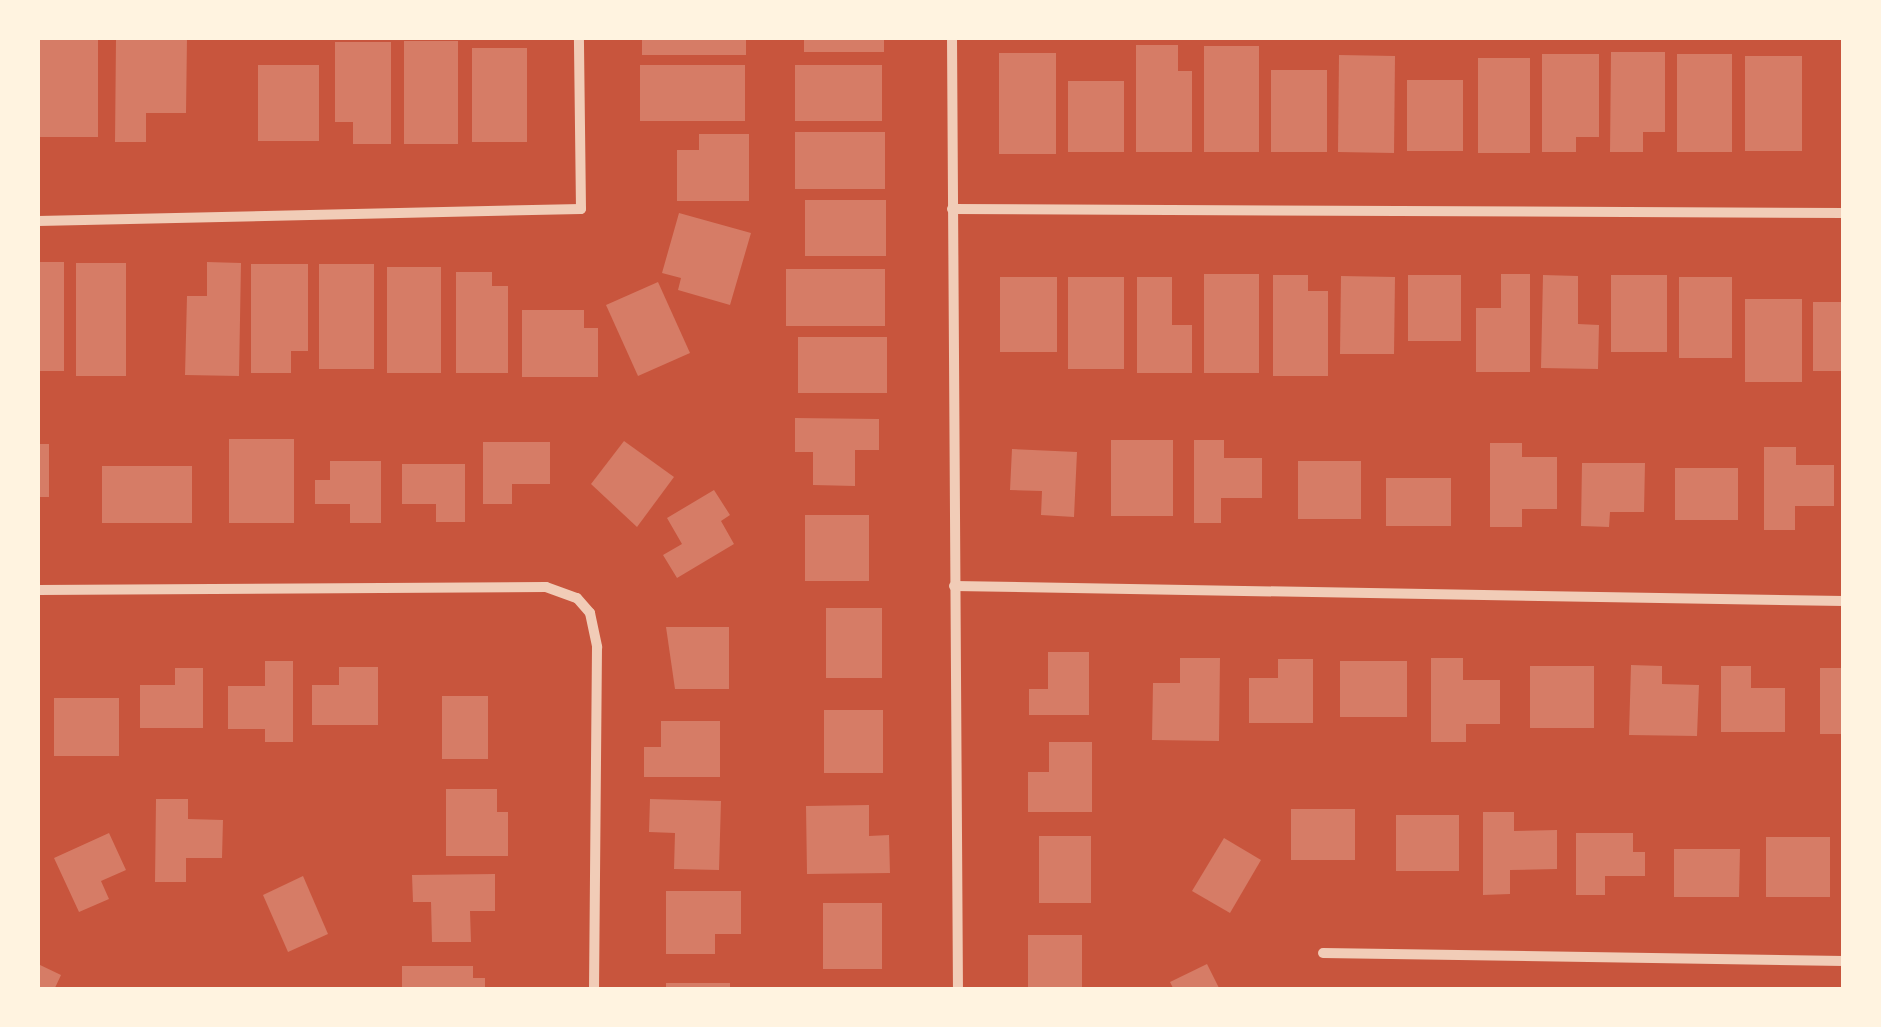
<!DOCTYPE html>
<html>
<head>
<meta charset="utf-8">
<style>
  body { margin:0 }
  #map { position:relative; width:1881px; height:1027px; overflow:hidden; background:#c8553d; font-family:Bitter,serif }
  div>[style] { position:absolute }
  .building>* { inset:0; background:#d67c66 }
  .minor>* { height:10px; margin:-5px; padding:0 5px; transform-origin:5px; border-radius:5px; background:#f1ccb7 }
  span { translate:-50% -50%; white-space:nowrap; text-align:center; line-height:1.15; -webkit-text-stroke:10px #fff3e0; paint-order:stroke }
  .frame { position:absolute; inset:0; border:40px solid #fff3e0; pointer-events:none }
</style>
</head>
<body>
<div id="map">
  <div class="building">
    <div style="clip-path:polygon(38px 38px,98px 38px,98px 137px,38px 137px)"></div>
    <div style="clip-path:polygon(116px 38px,187px 38px,186px 113px,146px 113px,146px 142px,115px 142px)"></div>
    <div style="clip-path:polygon(642px 38px,746px 38px,746px 55px,642px 55px)"></div>
    <div style="clip-path:polygon(804px 38px,884px 38px,884px 52px,804px 52px)"></div>
    <div style="clip-path:polygon(404px 41px,458px 41px,458px 144px,404px 144px)"></div>
    <div style="clip-path:polygon(335px 42px,391px 42px,391px 144px,353px 144px,353px 122px,335px 122px)"></div>
    <div style="clip-path:polygon(1136px 45px,1178px 45px,1178px 71px,1192px 71px,1192px 152px,1136px 152px)"></div>
    <div style="clip-path:polygon(1204px 46px,1259px 46px,1259px 152px,1204px 152px)"></div>
    <div style="clip-path:polygon(472px 48px,527px 48px,527px 142px,472px 142px)"></div>
    <div style="clip-path:polygon(1611px 52px,1665px 52px,1665px 132px,1643px 132px,1643px 152px,1610px 152px)"></div>
    <div style="clip-path:polygon(999px 53px,1056px 53px,1056px 154px,999px 154px)"></div>
    <div style="clip-path:polygon(1542px 54px,1599px 54px,1599px 137px,1576px 137px,1576px 152px,1542px 152px)"></div>
    <div style="clip-path:polygon(1677px 54px,1732px 54px,1732px 152px,1677px 152px)"></div>
    <div style="clip-path:polygon(1339px 55px,1395px 56px,1394px 153px,1338px 152px)"></div>
    <div style="clip-path:polygon(1745px 56px,1802px 56px,1802px 151px,1745px 151px)"></div>
    <div style="clip-path:polygon(1478px 58px,1530px 58px,1530px 153px,1478px 153px)"></div>
    <div style="clip-path:polygon(258px 65px,319px 65px,319px 141px,258px 141px)"></div>
    <div style="clip-path:polygon(640px 65px,745px 65px,745px 121px,640px 121px)"></div>
    <div style="clip-path:polygon(795px 65px,882px 65px,882px 121px,795px 121px)"></div>
    <div style="clip-path:polygon(1271px 70px,1327px 70px,1327px 152px,1271px 152px)"></div>
    <div style="clip-path:polygon(1407px 80px,1463px 80px,1463px 151px,1407px 151px)"></div>
    <div style="clip-path:polygon(1068px 81px,1124px 81px,1124px 152px,1068px 152px)"></div>
    <div style="clip-path:polygon(795px 132px,885px 132px,885px 189px,795px 189px)"></div>
    <div style="clip-path:polygon(699px 134px,749px 134px,749px 201px,677px 201px,677px 150px,699px 150px)"></div>
    <div style="clip-path:polygon(805px 200px,886px 200px,886px 256px,805px 256px)"></div>
    <div style="clip-path:polygon(679px 213px,751px 233px,730px 305px,678px 290px,681px 278px,662px 273px)"></div>
    <div style="clip-path:polygon(38px 262px,64px 262px,64px 371px,38px 371px)"></div>
    <div style="clip-path:polygon(207px 262px,241px 263px,239px 376px,185px 375px,187px 296px,207px 296px)"></div>
    <div style="clip-path:polygon(76px 263px,126px 263px,126px 376px,76px 376px)"></div>
    <div style="clip-path:polygon(251px 264px,308px 264px,308px 351px,291px 351px,291px 373px,251px 373px)"></div>
    <div style="clip-path:polygon(319px 264px,374px 264px,374px 369px,319px 369px)"></div>
    <div style="clip-path:polygon(387px 267px,441px 267px,441px 373px,387px 373px)"></div>
    <div style="clip-path:polygon(786px 269px,885px 269px,885px 326px,786px 326px)"></div>
    <div style="clip-path:polygon(456px 272px,492px 272px,492px 286px,508px 286px,508px 373px,456px 373px)"></div>
    <div style="clip-path:polygon(1204px 274px,1259px 274px,1259px 373px,1204px 373px)"></div>
    <div style="clip-path:polygon(1501px 274px,1530px 274px,1530px 372px,1476px 372px,1476px 308px,1501px 308px)"></div>
    <div style="clip-path:polygon(1273px 275px,1308px 275px,1308px 291px,1328px 291px,1328px 376px,1273px 376px)"></div>
    <div style="clip-path:polygon(1408px 275px,1461px 275px,1461px 341px,1408px 341px)"></div>
    <div style="clip-path:polygon(1543px 275px,1578px 276px,1578px 324px,1599px 325px,1598px 369px,1541px 368px)"></div>
    <div style="clip-path:polygon(1611px 275px,1667px 275px,1667px 352px,1611px 352px)"></div>
    <div style="clip-path:polygon(1341px 276px,1395px 277px,1394px 354px,1340px 354px)"></div>
    <div style="clip-path:polygon(1000px 277px,1057px 277px,1057px 352px,1000px 352px)"></div>
    <div style="clip-path:polygon(1068px 277px,1124px 277px,1124px 369px,1068px 369px)"></div>
    <div style="clip-path:polygon(1137px 277px,1172px 277px,1172px 325px,1192px 325px,1192px 373px,1137px 373px)"></div>
    <div style="clip-path:polygon(1679px 277px,1732px 277px,1732px 358px,1679px 358px)"></div>
    <div style="clip-path:polygon(658px 282px,690px 353px,638px 376px,606px 305px)"></div>
    <div style="clip-path:polygon(1745px 299px,1802px 299px,1802px 382px,1745px 382px)"></div>
    <div style="clip-path:polygon(1813px 302px,1844px 302px,1844px 371px,1813px 371px)"></div>
    <div style="clip-path:polygon(522px 310px,584px 310px,584px 328px,598px 328px,598px 377px,522px 377px)"></div>
    <div style="clip-path:polygon(798px 337px,887px 337px,887px 393px,798px 393px)"></div>
    <div style="clip-path:polygon(795px 418px,879px 419px,879px 450px,855px 450px,855px 486px,813px 485px,813px 452px,795px 452px)"></div>
    <div style="clip-path:polygon(229px 439px,294px 439px,294px 523px,229px 523px)"></div>
    <div style="clip-path:polygon(1111px 440px,1173px 440px,1173px 516px,1111px 516px)"></div>
    <div style="clip-path:polygon(1194px 440px,1224px 440px,1224px 458px,1262px 458px,1262px 498px,1221px 498px,1221px 523px,1194px 523px)"></div>
    <div style="clip-path:polygon(624px 441px,674px 477px,637px 527px,591px 484px)"></div>
    <div style="clip-path:polygon(483px 442px,550px 442px,550px 484px,512px 484px,512px 504px,483px 504px)"></div>
    <div style="clip-path:polygon(1490px 443px,1522px 443px,1522px 457px,1557px 457px,1557px 509px,1522px 509px,1522px 527px,1490px 527px)"></div>
    <div style="clip-path:polygon(38px 444px,49px 444px,49px 497px,38px 497px)"></div>
    <div style="clip-path:polygon(1764px 447px,1796px 447px,1796px 465px,1834px 465px,1834px 506px,1795px 506px,1795px 530px,1764px 530px)"></div>
    <div style="clip-path:polygon(1012px 449px,1077px 452px,1074px 517px,1041px 515px,1042px 491px,1010px 490px)"></div>
    <div style="clip-path:polygon(330px 461px,381px 461px,381px 523px,350px 523px,350px 504px,315px 504px,315px 480px,330px 480px)"></div>
    <div style="clip-path:polygon(1298px 461px,1361px 461px,1361px 519px,1298px 519px)"></div>
    <div style="clip-path:polygon(1582px 463px,1645px 463px,1644px 512px,1610px 512px,1609px 527px,1581px 526px)"></div>
    <div style="clip-path:polygon(402px 464px,465px 464px,465px 522px,436px 522px,436px 504px,402px 504px)"></div>
    <div style="clip-path:polygon(102px 466px,192px 466px,192px 523px,102px 523px)"></div>
    <div style="clip-path:polygon(1675px 468px,1738px 468px,1738px 520px,1675px 520px)"></div>
    <div style="clip-path:polygon(1386px 478px,1451px 478px,1451px 526px,1386px 526px)"></div>
    <div style="clip-path:polygon(714px 490px,730px 515px,721px 521px,734px 544px,677px 578px,663px 555px,682px 544px,667px 518px)"></div>
    <div style="clip-path:polygon(805px 515px,869px 515px,869px 581px,805px 581px)"></div>
    <div style="clip-path:polygon(826px 608px,882px 608px,882px 678px,826px 678px)"></div>
    <div style="clip-path:polygon(666px 627px,729px 627px,729px 689px,675px 689px)"></div>
    <div style="clip-path:polygon(1048px 652px,1089px 652px,1089px 715px,1029px 715px,1029px 689px,1048px 689px)"></div>
    <div style="clip-path:polygon(1180px 658px,1220px 658px,1219px 741px,1152px 740px,1153px 683px,1180px 683px)"></div>
    <div style="clip-path:polygon(1431px 658px,1463px 658px,1463px 680px,1500px 680px,1500px 724px,1466px 724px,1466px 742px,1431px 742px)"></div>
    <div style="clip-path:polygon(1278px 659px,1313px 659px,1313px 723px,1249px 723px,1249px 678px,1278px 678px)"></div>
    <div style="clip-path:polygon(265px 661px,293px 661px,293px 742px,265px 742px,265px 729px,228px 729px,228px 686px,265px 686px)"></div>
    <div style="clip-path:polygon(1340px 661px,1407px 661px,1407px 717px,1340px 717px)"></div>
    <div style="clip-path:polygon(1631px 665px,1662px 666px,1662px 684px,1699px 685px,1697px 736px,1629px 735px)"></div>
    <div style="clip-path:polygon(1530px 666px,1594px 666px,1594px 728px,1530px 728px)"></div>
    <div style="clip-path:polygon(1721px 666px,1751px 666px,1751px 688px,1785px 688px,1785px 732px,1721px 732px)"></div>
    <div style="clip-path:polygon(339px 667px,378px 667px,378px 725px,312px 725px,312px 685px,339px 685px)"></div>
    <div style="clip-path:polygon(175px 668px,203px 668px,203px 728px,140px 728px,140px 685px,175px 685px)"></div>
    <div style="clip-path:polygon(1820px 668px,1844px 668px,1844px 734px,1820px 734px)"></div>
    <div style="clip-path:polygon(442px 696px,488px 696px,488px 759px,442px 759px)"></div>
    <div style="clip-path:polygon(54px 698px,119px 698px,119px 756px,54px 756px)"></div>
    <div style="clip-path:polygon(824px 710px,883px 710px,883px 773px,824px 773px)"></div>
    <div style="clip-path:polygon(661px 721px,720px 721px,720px 777px,644px 777px,644px 747px,661px 747px)"></div>
    <div style="clip-path:polygon(1049px 742px,1092px 742px,1092px 812px,1028px 812px,1028px 772px,1049px 772px)"></div>
    <div style="clip-path:polygon(446px 789px,497px 789px,497px 812px,508px 812px,508px 856px,446px 856px)"></div>
    <div style="clip-path:polygon(156px 799px,188px 799px,188px 819px,223px 820px,222px 858px,186px 858px,186px 882px,155px 882px)"></div>
    <div style="clip-path:polygon(650px 799px,721px 801px,719px 870px,674px 869px,675px 833px,649px 832px)"></div>
    <div style="clip-path:polygon(869px 805px,869px 836px,889px 835px,890px 873px,807px 874px,806px 806px)"></div>
    <div style="clip-path:polygon(1291px 809px,1355px 809px,1355px 860px,1291px 860px)"></div>
    <div style="clip-path:polygon(1483px 812px,1514px 812px,1514px 831px,1557px 830px,1557px 869px,1510px 870px,1510px 894px,1483px 895px)"></div>
    <div style="clip-path:polygon(1396px 815px,1459px 815px,1459px 871px,1396px 871px)"></div>
    <div style="clip-path:polygon(109px 833px,126px 870px,101px 881px,109px 899px,79px 912px,54px 858px)"></div>
    <div style="clip-path:polygon(1576px 833px,1633px 833px,1633px 852px,1645px 852px,1645px 876px,1605px 876px,1605px 895px,1576px 895px)"></div>
    <div style="clip-path:polygon(1039px 836px,1091px 836px,1091px 903px,1039px 903px)"></div>
    <div style="clip-path:polygon(1766px 837px,1830px 837px,1830px 897px,1766px 897px)"></div>
    <div style="clip-path:polygon(1224px 838px,1261px 860px,1230px 913px,1192px 891px)"></div>
    <div style="clip-path:polygon(1674px 849px,1740px 849px,1739px 897px,1674px 897px)"></div>
    <div style="clip-path:polygon(495px 874px,495px 911px,470px 911px,471px 942px,432px 942px,431px 902px,413px 902px,412px 875px)"></div>
    <div style="clip-path:polygon(303px 876px,328px 934px,288px 952px,263px 895px)"></div>
    <div style="clip-path:polygon(666px 891px,741px 891px,741px 934px,715px 934px,715px 954px,666px 954px)"></div>
    <div style="clip-path:polygon(823px 903px,882px 903px,882px 969px,823px 969px)"></div>
    <div style="clip-path:polygon(1028px 935px,1082px 935px,1082px 990px,1028px 990px)"></div>
    <div style="clip-path:polygon(38px 964px,61px 975px,54px 990px,38px 990px)"></div>
    <div style="clip-path:polygon(1207px 964px,1220px 990px,1174px 990px,1170px 982px)"></div>
    <div style="clip-path:polygon(402px 966px,473px 966px,473px 978px,485px 978px,485px 990px,402px 990px)"></div>
    <div style="clip-path:polygon(666px 983px,730px 983px,730px 990px,666px 990px)"></div>
  </div>
  <div class="minor">
    <div style="left:952px;top:38px;width:952px;rotate:89.64deg"></div>
    <div style="left:952px;top:209px;width:892px;rotate:0.26deg"></div>
    <div style="left:38px;top:221px;width:543px;rotate:-1.27deg"></div>
    <div style="left:581px;top:209px;width:171px;rotate:-90.7deg"></div>
    <div style="left:954px;top:586px;width:890px;rotate:0.97deg"></div>
    <div style="left:38px;top:590px;width:508px;rotate:-0.34deg"></div>
    <div style="left:546px;top:587px;width:33px;rotate:20deg"></div>
    <div style="left:577px;top:598px;width:20px;rotate:49deg"></div>
    <div style="left:590px;top:613px;width:35px;rotate:78deg"></div>
    <div style="left:597px;top:647px;width:343px;rotate:90.5deg"></div>
    <div style="left:1323px;top:953px;width:521px;rotate:0.88deg"></div>
  </div>
  <div class="frame"></div>
</div>
</body>
</html>
